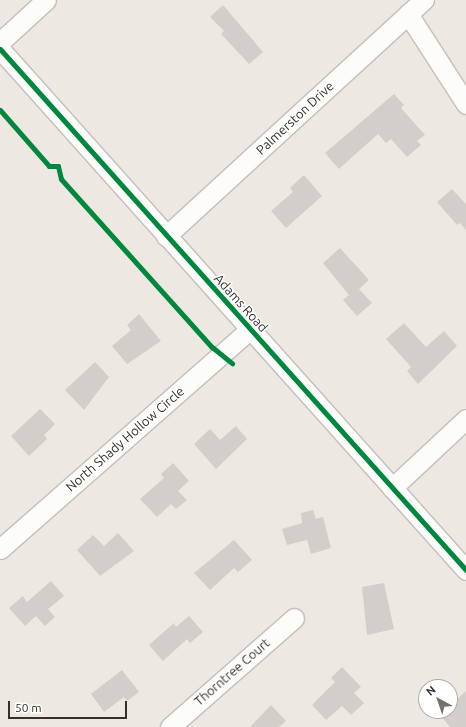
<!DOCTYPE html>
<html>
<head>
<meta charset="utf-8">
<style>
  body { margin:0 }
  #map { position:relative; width:466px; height:727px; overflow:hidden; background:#eee8e2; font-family:Ubuntu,sans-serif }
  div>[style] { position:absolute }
  .building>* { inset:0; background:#d3ceca }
  .roads { filter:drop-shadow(1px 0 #c4bfbb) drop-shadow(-1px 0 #c4bfbb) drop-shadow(0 1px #c4bfbb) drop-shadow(0 -1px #c4bfbb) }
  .minor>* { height:19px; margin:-9.5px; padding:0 9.5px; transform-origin:9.5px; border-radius:9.5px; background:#fcfcfb }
  .cycleway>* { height:5px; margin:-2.5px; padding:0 2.5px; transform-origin:2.5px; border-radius:2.5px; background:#00873e }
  span { translate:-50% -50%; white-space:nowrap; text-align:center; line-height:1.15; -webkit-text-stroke:3px #fff; paint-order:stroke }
  .street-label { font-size:13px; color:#34302c }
  .north { position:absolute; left:418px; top:679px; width:40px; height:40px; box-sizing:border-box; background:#fff; border:1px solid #aeacab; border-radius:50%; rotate:320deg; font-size:11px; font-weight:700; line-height:16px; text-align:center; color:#34302c }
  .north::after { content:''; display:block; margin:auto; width:14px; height:18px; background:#75706c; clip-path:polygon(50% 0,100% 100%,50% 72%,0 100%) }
  .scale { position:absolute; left:8px; top:701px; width:119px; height:18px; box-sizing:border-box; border:2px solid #34302c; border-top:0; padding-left:5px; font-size:12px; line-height:14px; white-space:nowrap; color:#34302c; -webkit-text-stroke:3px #fff; paint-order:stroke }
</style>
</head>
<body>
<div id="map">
  <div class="building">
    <div style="clip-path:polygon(223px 5px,263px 52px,249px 64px,221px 34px,224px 31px,210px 17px)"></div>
    <div style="clip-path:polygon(394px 94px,404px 105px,401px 108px,425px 135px,417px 141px,421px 145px,407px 157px,391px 139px,386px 143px,378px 134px,339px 169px,325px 153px)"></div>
    <div style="clip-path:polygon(304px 175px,322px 196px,286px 228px,271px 211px,293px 192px,290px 188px)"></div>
    <div style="clip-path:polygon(452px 189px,466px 204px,466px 230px,460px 223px,457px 225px,437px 202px)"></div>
    <div style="clip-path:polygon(340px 248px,369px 280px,359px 289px,372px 303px,357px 316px,343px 300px,349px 295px,323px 263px)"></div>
    <div style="clip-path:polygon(139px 314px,161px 341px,127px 364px,112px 346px,131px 330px,127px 325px)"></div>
    <div style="clip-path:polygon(404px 323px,426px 347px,444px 331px,457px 346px,418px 384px,407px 371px,411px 367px,386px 339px)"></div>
    <div style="clip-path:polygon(95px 362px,109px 377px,84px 410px,65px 390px)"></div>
    <div style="clip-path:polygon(40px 409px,55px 424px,44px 435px,47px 439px,29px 456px,11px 436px)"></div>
    <div style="clip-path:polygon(236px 426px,247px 439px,216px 469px,194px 444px,210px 429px,220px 440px)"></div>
    <div style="clip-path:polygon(173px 463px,189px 481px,178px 491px,187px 500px,176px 509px,171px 504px,157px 517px,140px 499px,164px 478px,161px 474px)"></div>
    <div style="clip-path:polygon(313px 510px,316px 519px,323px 517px,331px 548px,311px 554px,307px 540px,287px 545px,282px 529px,302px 523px,301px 513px)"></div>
    <div style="clip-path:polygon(118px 533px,134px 551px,100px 576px,77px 550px,93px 535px,104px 546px)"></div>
    <div style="clip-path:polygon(234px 540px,252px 560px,238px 572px,234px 568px,210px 590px,194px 573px)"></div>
    <div style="clip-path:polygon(51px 581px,64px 596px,48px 609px,55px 617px,45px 626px,36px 616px,25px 626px,9px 608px,23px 596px,27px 602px)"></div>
    <div style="clip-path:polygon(384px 583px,394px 629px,367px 635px,362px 587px)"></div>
    <div style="clip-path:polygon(189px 616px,203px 632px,190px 643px,187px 639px,163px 661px,149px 645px,174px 623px,176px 627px)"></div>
    <div style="clip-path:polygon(342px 667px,361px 687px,354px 693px,364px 703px,351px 715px,342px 706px,326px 720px,312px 705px,335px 682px,331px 678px)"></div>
    <div style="clip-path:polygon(122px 670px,139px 692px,127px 701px,124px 697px,104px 712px,91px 694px)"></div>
    <div style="clip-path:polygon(466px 691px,466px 727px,450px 727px,441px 716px,450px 711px,451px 705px)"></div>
    <div style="clip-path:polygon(271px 705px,286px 721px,279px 727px,250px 727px)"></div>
  </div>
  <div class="roads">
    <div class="minor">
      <div style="left:408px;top:14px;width:107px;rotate:57.2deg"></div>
      <div style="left:0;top:42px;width:62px;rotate:-42.4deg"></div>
      <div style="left:0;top:49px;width:699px;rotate:48.19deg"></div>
      <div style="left:166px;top:236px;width:350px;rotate:-42.5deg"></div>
      <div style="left:392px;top:488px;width:101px;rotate:-43deg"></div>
      <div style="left:0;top:549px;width:333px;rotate:-41.3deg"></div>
      <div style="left:170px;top:727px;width:165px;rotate:-41.3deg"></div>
    </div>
  </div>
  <div class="cycleway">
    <div style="left:0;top:49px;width:699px;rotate:48.19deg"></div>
    <div style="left:0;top:110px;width:74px;rotate:48.8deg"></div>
    <div style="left:49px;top:166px;width:9px"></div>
    <div style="left:58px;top:166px;width:13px;rotate:77deg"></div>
    <div style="left:61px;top:179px;width:226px;rotate:48.1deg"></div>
    <div style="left:212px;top:347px;width:26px;rotate:39deg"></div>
  </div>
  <div class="street-label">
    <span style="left:295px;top:118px;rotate:-43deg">Palmerston Drive</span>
    <span style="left:241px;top:303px;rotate:48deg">Adams Road</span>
    <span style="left:125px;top:439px;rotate:-41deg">North Shady Hollow Circle</span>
    <span style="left:232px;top:672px;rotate:-41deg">Thorntree Court</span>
  </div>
  <div class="north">N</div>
  <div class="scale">50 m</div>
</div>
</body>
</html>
